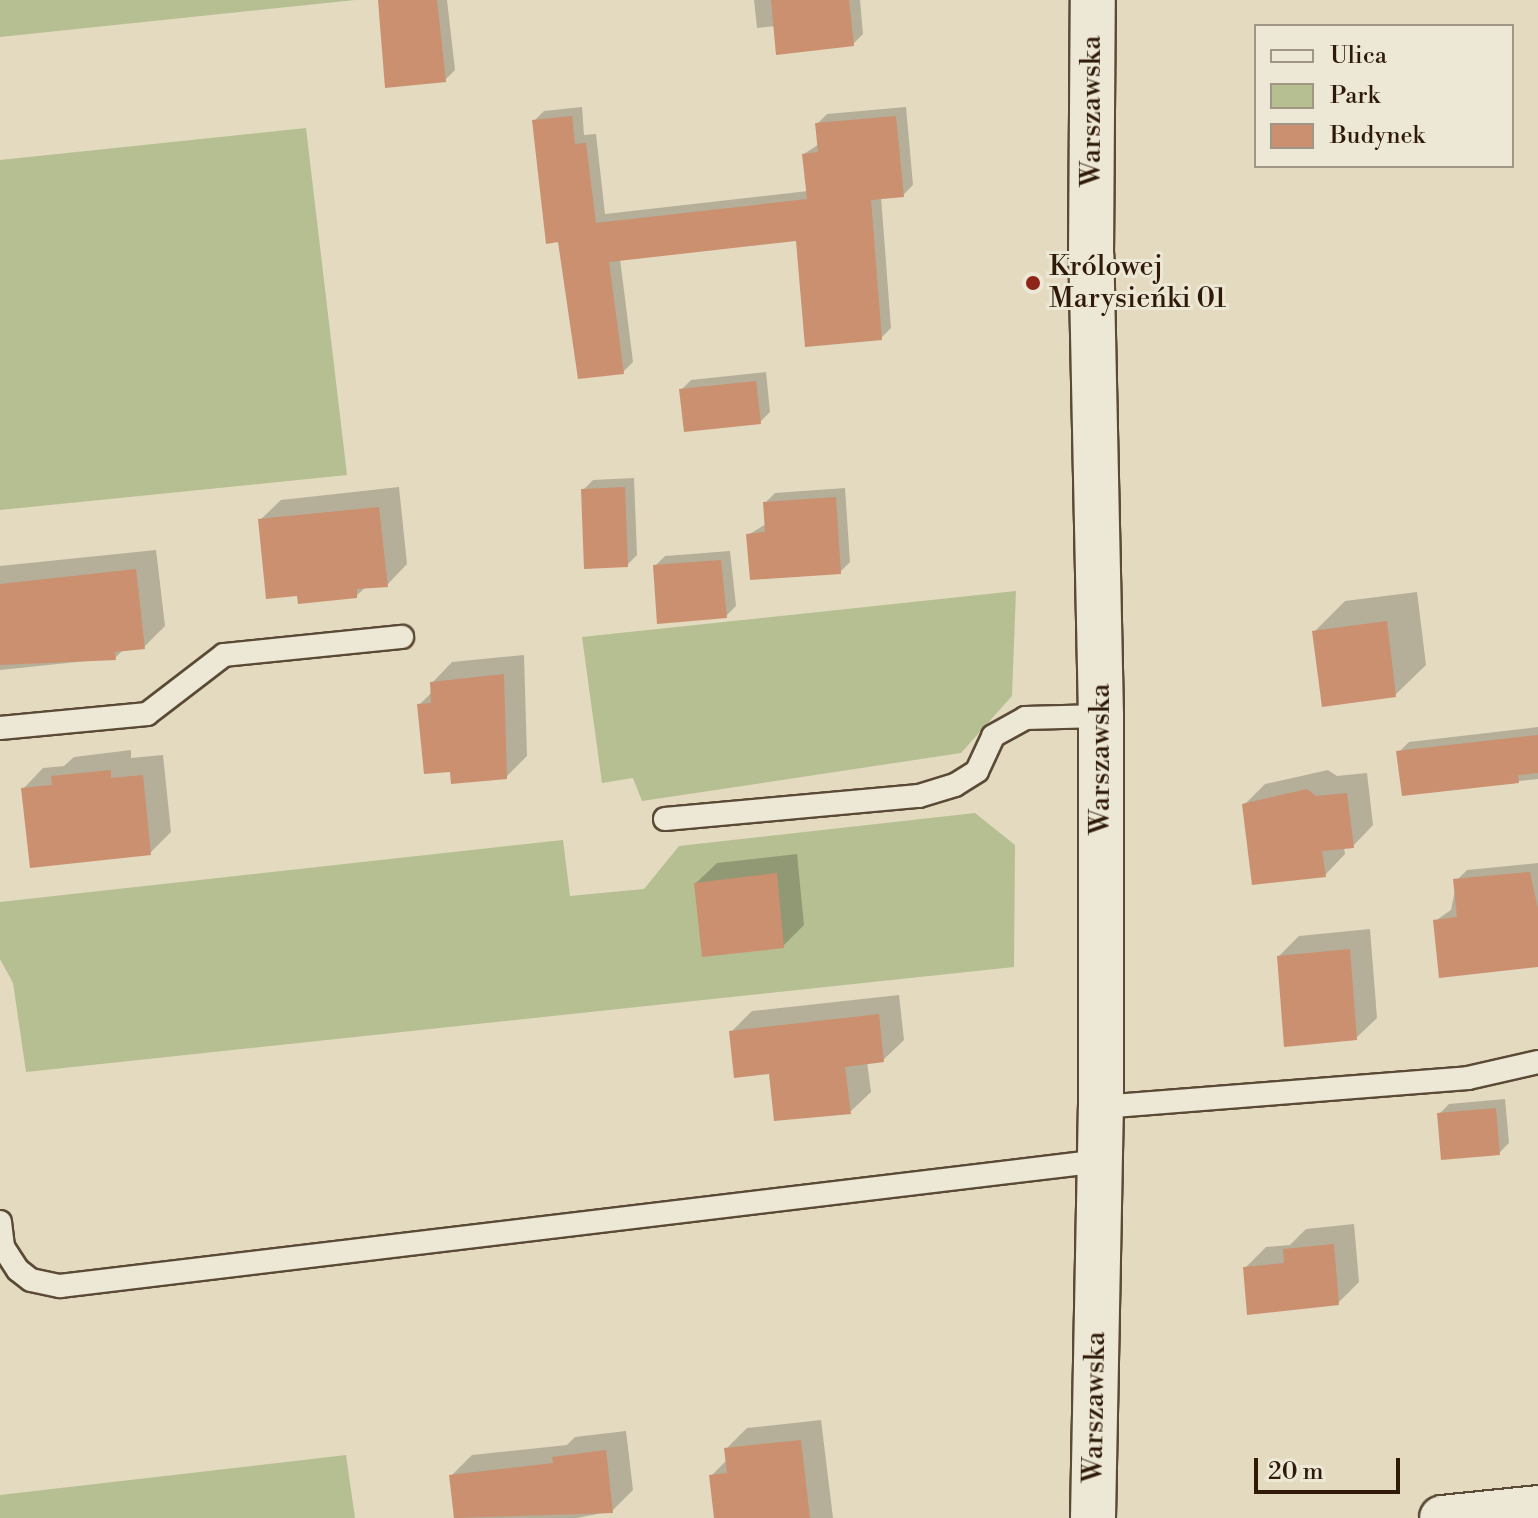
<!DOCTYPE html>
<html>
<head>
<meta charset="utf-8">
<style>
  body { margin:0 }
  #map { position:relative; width:1538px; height:1518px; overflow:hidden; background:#e3dac0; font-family:"Libre Bodoni",serif }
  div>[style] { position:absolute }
  .green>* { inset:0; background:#b6bf91 }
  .shadow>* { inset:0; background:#0003 }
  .building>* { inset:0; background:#ca9070 }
  .roads { filter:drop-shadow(2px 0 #5b4a35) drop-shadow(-2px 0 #5b4a35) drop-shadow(0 2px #5b4a35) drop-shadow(0 -2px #5b4a35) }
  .lane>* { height:22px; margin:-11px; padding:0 11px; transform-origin:11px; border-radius:11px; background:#ede7d6 }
  .street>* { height:44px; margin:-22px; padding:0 22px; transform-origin:22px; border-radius:22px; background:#ede7d6 }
  .secondary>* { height:44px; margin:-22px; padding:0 22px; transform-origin:22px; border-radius:22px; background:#ede7d6 }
  .dots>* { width:22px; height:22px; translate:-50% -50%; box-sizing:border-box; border:4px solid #ede7d6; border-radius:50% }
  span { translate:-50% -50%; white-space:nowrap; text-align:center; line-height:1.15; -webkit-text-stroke:6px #ede7d6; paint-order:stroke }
  .street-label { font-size:28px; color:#2e1a07 }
  .poi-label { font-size:28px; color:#2e1a07 }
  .left { translate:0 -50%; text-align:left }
  .legend { position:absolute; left:1254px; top:24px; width:260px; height:144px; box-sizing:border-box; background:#ede7d6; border:2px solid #a19583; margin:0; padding:10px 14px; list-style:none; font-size:24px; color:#2e1a07 }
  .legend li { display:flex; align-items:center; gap:16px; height:40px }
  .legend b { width:40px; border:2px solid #a19583 }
  .scale { position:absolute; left:1254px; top:1458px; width:146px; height:36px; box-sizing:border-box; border:4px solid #2e1a07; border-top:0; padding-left:10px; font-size:24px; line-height:28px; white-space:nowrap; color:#2e1a07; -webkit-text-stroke:6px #ede7d6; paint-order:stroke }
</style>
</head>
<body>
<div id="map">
  <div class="green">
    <div style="clip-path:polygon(0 0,355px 0,0 37px)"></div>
    <div style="clip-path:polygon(306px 128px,347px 475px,0 510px,0 160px)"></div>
    <div style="clip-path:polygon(1016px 591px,1012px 696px,961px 753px,642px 801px,633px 778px,602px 783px,582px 637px)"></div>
    <div style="clip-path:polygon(975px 813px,1015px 845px,1014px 967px,26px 1072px,13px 983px,0 959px,0 902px,563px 840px,570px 896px,644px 889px,679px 846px)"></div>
    <div style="clip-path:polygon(346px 1455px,355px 1518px,0 1518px,0 1495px)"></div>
  </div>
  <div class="shadow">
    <div style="clip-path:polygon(380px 0,447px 0,455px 70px,445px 80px)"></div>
    <div style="clip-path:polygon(754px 0,860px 0,863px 34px,853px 44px,776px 26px,757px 28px)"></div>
    <div style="clip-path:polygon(582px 107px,584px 135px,596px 134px,605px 214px,808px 191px,804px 154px,819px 144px,817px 124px,827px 114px,906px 107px,913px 185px,903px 195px,881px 197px,891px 328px,881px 338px,797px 238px,620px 259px,633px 362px,623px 372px,560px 240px,534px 121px,544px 111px)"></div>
    <div style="clip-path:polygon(766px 372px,770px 412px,760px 422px,681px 390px,691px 380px)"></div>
    <div style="clip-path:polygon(634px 478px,637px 555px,627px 565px,583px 490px,593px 480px)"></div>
    <div style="clip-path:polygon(399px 487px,407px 564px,387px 585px,366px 587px,356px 596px,299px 594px,260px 520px,281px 500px)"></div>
    <div style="clip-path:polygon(845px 488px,850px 562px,840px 572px,748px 535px,766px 524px,765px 503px,775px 493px)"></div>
    <div style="clip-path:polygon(156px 550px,165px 626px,144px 647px,124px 649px,115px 658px,0 670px,0 566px)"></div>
    <div style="clip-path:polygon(730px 551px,736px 606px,726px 616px,655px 566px,665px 556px)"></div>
    <div style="clip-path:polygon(1417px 592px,1426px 665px,1395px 695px,1315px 631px,1345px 601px)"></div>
    <div style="clip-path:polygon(524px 655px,527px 756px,506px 777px,451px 769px,419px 705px,432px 692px,432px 683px,452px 662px)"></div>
    <div style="clip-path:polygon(1538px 727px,1538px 779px,1404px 793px,1399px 752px,1409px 742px)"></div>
    <div style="clip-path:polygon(131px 750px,131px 758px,163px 755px,171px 832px,150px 853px,23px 789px,43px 768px,64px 766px,74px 757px)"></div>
    <div style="clip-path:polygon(1328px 770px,1337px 776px,1367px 773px,1373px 825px,1353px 846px,1344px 847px,1345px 854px,1325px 875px,1245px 804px,1265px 784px)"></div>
    <div style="clip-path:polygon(797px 854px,804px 925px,783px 946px,696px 883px,717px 863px)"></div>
    <div style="clip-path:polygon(1538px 863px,1538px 965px,1435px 921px,1451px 910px,1457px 880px,1467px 870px)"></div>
    <div style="clip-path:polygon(1370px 929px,1377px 1018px,1356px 1038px,1279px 956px,1299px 936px)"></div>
    <div style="clip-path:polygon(899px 995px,904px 1040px,883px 1060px,867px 1062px,871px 1092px,850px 1112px,731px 1032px,752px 1011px)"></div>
    <div style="clip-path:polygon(1505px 1099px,1509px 1143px,1499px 1153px,1439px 1114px,1449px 1104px)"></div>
    <div style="clip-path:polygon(1354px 1224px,1359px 1282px,1338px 1303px,1245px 1268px,1266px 1247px,1290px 1245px,1306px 1229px)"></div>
    <div style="clip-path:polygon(821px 1420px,833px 1518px,716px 1518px,711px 1476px,728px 1459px,726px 1449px,747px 1428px)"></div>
    <div style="clip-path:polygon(626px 1431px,633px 1490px,612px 1511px,577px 1518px,456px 1518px,451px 1476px,472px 1455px,567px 1445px,575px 1437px)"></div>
  </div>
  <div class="building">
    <div style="clip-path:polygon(378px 0,437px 0,446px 82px,385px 88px)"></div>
    <div style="clip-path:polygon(771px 0,849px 0,854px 46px,776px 55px)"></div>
    <div style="clip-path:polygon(572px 116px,575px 144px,586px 143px,596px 223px,807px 199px,802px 154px,818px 152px,815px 123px,896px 116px,904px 197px,871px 200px,882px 340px,805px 347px,796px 241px,609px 262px,624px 374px,578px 379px,558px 242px,546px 244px,532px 120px)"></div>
    <div style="clip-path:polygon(756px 381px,761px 424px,684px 432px,679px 389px)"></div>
    <div style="clip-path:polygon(625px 487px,628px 567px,584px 569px,581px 489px)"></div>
    <div style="clip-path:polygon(836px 497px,841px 574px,750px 580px,746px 534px,765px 532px,763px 502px)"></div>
    <div style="clip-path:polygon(379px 507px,388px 587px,357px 589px,357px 598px,298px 604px,297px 596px,266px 599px,258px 519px)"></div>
    <div style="clip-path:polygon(721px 560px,727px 618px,657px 624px,653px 565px)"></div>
    <div style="clip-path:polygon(136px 569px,145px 649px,115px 652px,116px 660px,0 665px,0 584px)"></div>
    <div style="clip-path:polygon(1387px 621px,1396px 697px,1322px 707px,1312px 631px)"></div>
    <div style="clip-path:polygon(504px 674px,507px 779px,451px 784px,450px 772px,424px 774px,417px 704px,431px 703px,430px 682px)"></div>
    <div style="clip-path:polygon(1538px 735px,1538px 773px,1518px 775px,1519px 783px,1402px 796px,1396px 751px)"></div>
    <div style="clip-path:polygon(111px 770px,111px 778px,143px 775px,151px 855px,30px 868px,21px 788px,52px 785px,51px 776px)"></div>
    <div style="clip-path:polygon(1307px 789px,1316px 796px,1347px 793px,1354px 848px,1322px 851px,1326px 877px,1252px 885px,1242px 804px)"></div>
    <div style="clip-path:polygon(1530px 872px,1538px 909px,1538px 967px,1439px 978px,1433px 920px,1457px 917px,1453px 879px)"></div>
    <div style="clip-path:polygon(777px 873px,784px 948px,702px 957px,694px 883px)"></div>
    <div style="clip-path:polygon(1350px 949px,1357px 1040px,1284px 1047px,1277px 956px)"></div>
    <div style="clip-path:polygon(879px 1014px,884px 1062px,845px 1067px,851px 1114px,774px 1121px,769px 1074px,734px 1078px,729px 1031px)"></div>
    <div style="clip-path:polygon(1496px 1108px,1500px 1155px,1441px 1160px,1437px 1113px)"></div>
    <div style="clip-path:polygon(1334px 1244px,1339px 1305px,1247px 1315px,1243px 1267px,1284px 1263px,1283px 1249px)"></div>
    <div style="clip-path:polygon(801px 1440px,810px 1518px,714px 1518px,709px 1475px,727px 1473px,724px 1448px)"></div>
    <div style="clip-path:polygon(606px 1450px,613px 1513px,454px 1518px,449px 1475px,553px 1463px,552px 1457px)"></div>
  </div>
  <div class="roads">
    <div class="lane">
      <div style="left:0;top:728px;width:148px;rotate:-5.4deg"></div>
      <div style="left:147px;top:714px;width:97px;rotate:-37.5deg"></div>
      <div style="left:224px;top:655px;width:179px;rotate:-5.8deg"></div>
      <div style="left:665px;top:819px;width:255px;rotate:-5.2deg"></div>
      <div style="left:919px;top:796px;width:38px;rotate:-17deg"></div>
      <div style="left:955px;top:785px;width:26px;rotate:-32deg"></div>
      <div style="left:977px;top:771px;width:38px;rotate:-65deg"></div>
      <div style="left:993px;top:736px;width:37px;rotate:-29deg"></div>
      <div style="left:1025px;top:718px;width:76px;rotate:-1.5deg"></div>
      <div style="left:1101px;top:1107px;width:368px;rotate:-4.5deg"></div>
      <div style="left:1468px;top:1078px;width:72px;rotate:-12.9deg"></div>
      <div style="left:0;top:1222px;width:25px;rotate:83deg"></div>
      <div style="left:3px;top:1247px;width:27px;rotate:57deg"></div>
      <div style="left:18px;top:1270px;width:16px;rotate:38deg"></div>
      <div style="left:31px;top:1280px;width:30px;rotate:12deg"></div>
      <div style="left:60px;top:1286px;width:1048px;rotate:-6.85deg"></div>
    </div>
    <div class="street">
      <div style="left:1442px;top:1518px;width:97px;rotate:-5.9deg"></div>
    </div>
    <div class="secondary">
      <div style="left:1093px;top:1518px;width:411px;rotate:-88.9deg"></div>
      <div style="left:1101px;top:1107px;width:391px;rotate:-90deg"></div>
      <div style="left:1101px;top:716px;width:461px;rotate:-91.2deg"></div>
      <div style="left:1091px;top:255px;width:255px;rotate:-89.6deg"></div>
    </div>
  </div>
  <div class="dots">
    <div style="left:1033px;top:283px;background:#8f2418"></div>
  </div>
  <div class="street-label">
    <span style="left:1092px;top:111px;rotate:-90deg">Warszawska</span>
    <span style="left:1101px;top:759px;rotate:-90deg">Warszawska</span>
    <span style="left:1095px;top:1407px;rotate:-89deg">Warszawska</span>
  </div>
  <div class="poi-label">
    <span class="left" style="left:1049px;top:283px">Królowej<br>Marysieńki 01</span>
  </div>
  <ul class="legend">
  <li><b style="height:10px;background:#ede7d6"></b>Ulica</li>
  <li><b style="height:22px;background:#b6bf91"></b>Park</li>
  <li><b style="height:22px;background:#ca9070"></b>Budynek</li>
  </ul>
  <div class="scale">20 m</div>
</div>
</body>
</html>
